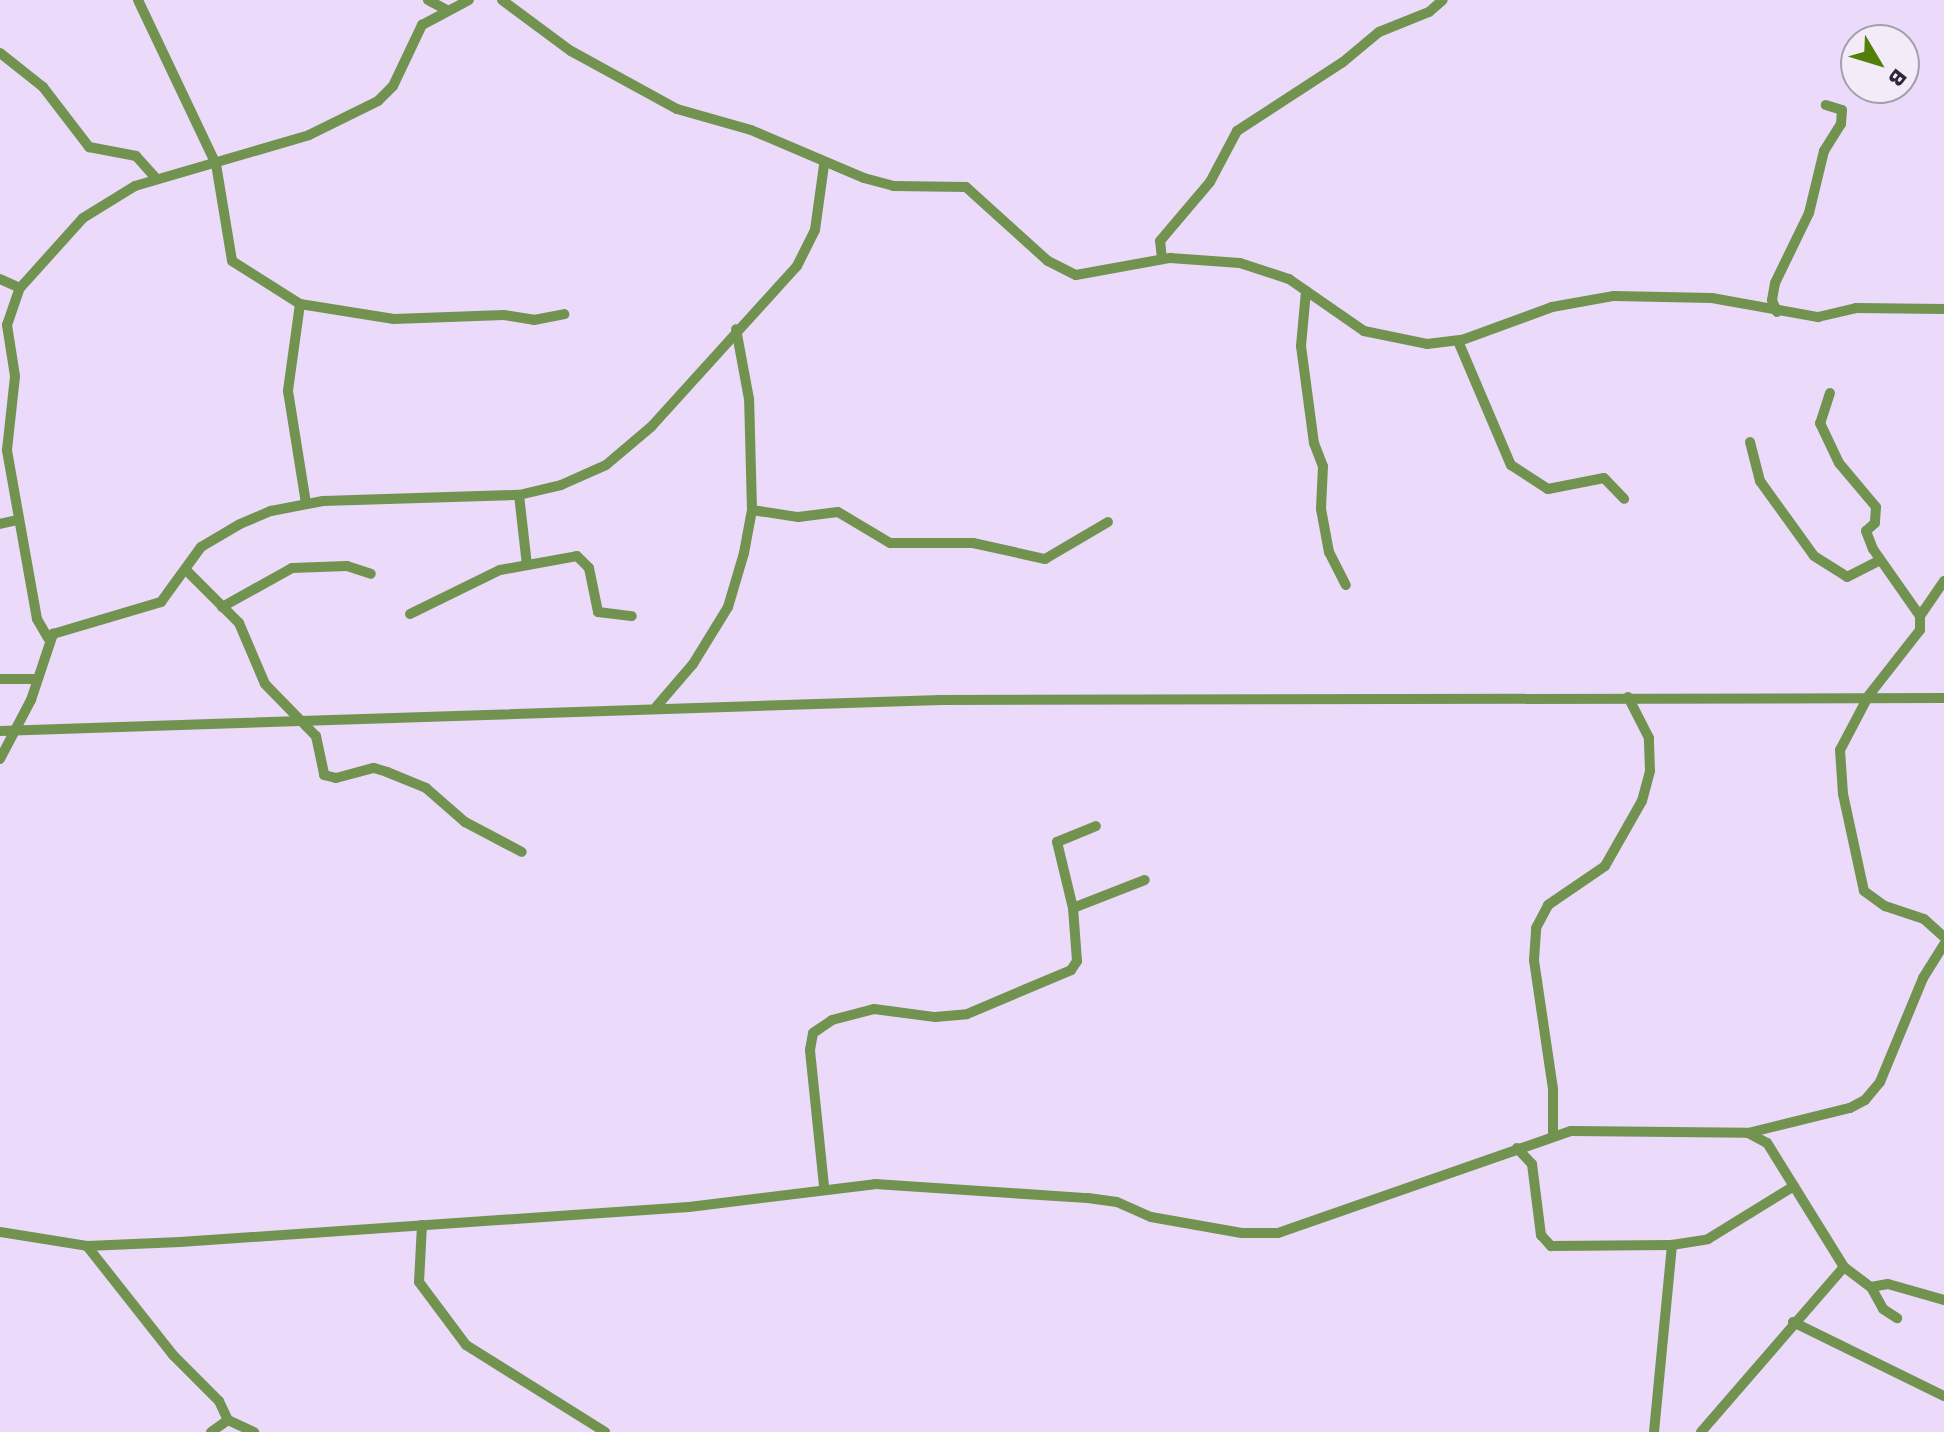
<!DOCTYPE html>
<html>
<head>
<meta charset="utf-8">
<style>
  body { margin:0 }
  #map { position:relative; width:1944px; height:1432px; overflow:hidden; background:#ecdafb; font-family:"Work Sans",sans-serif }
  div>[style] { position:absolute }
  .street>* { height:10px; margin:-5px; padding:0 5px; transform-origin:5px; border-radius:5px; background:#729350 }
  span { translate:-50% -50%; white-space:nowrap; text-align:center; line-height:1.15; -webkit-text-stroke:8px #f3ecf8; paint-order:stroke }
  .north { position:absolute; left:1840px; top:24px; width:80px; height:80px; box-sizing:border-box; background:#f3ecf8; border:2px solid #a69dac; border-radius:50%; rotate:128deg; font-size:22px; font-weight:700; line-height:32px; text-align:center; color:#32263b }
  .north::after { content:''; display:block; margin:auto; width:28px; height:36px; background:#527f08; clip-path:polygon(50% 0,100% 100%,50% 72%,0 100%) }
</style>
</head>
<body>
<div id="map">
  <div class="street">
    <div style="left:138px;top:0;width:182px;rotate:64.6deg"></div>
    <div style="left:216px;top:164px;width:98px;rotate:80.6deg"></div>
    <div style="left:232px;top:261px;width:80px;rotate:32.3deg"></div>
    <div style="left:300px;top:304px;width:88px;rotate:97.9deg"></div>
    <div style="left:288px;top:391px;width:113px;rotate:80.9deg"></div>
    <div style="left:428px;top:0;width:21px;rotate:28deg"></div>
    <div style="left:502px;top:0;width:86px;rotate:36.5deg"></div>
    <div style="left:571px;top:51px;width:121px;rotate:28.7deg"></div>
    <div style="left:677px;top:109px;width:77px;rotate:15.8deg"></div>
    <div style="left:751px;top:130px;width:123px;rotate:23deg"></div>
    <div style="left:864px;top:178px;width:30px;rotate:15deg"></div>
    <div style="left:893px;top:186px;width:73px;rotate:0.8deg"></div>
    <div style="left:966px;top:187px;width:110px;rotate:42.1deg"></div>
    <div style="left:1048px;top:261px;width:31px;rotate:27deg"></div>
    <div style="left:1076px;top:275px;width:96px;rotate:-10.3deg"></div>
    <div style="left:1170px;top:258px;width:70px;rotate:4.1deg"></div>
    <div style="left:1240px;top:263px;width:52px;rotate:18.1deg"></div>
    <div style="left:1289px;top:279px;width:91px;rotate:34.7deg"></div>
    <div style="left:1364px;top:331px;width:64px;rotate:11.7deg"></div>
    <div style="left:1427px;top:344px;width:35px;rotate:-7deg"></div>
    <div style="left:1462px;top:340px;width:96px;rotate:-20.1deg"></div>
    <div style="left:1552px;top:307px;width:63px;rotate:-10.1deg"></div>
    <div style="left:1614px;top:296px;width:98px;rotate:1.2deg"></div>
    <div style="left:1712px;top:298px;width:108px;rotate:10.2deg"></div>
    <div style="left:1818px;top:317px;width:39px;rotate:-13deg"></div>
    <div style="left:1856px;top:308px;width:88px;rotate:0.7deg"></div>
    <div style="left:0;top:53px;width:55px;rotate:38.3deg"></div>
    <div style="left:43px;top:87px;width:76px;rotate:52.5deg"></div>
    <div style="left:89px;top:147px;width:48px;rotate:10.8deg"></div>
    <div style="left:136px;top:156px;width:28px;rotate:48deg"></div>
    <div style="left:1162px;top:259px;width:18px;rotate:-96deg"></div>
    <div style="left:1160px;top:241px;width:77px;rotate:-49.7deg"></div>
    <div style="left:1210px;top:182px;width:58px;rotate:-62.1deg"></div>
    <div style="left:1237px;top:131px;width:126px;rotate:-33.1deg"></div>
    <div style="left:1343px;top:62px;width:47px;rotate:-39.8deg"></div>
    <div style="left:1379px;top:32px;width:54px;rotate:-21.8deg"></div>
    <div style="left:1429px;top:12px;width:18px;rotate:-41deg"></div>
    <div style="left:0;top:279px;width:22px;rotate:24deg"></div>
    <div style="left:1306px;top:291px;width:55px;rotate:95.2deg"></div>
    <div style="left:1301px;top:346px;width:98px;rotate:82.4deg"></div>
    <div style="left:1314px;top:443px;width:25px;rotate:69deg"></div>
    <div style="left:1323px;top:466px;width:43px;rotate:92.7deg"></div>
    <div style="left:1321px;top:509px;width:44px;rotate:79.5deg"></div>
    <div style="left:1329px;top:552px;width:37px;rotate:63deg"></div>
    <div style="left:300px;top:304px;width:95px;rotate:9.1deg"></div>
    <div style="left:394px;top:319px;width:110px;rotate:-2.1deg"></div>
    <div style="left:504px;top:315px;width:30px;rotate:9deg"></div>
    <div style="left:534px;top:320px;width:31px;rotate:-11deg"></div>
    <div style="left:1777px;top:312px;width:13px;rotate:-113deg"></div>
    <div style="left:1772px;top:300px;width:17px;rotate:-80deg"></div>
    <div style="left:1775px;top:283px;width:78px;rotate:-64.1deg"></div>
    <div style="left:1809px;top:213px;width:64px;rotate:-76.4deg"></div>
    <div style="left:1824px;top:151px;width:32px;rotate:-58deg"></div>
    <div style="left:1841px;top:124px;width:14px;rotate:-86deg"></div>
    <div style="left:1842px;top:110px;width:17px;rotate:-163deg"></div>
    <div style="left:1458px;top:341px;width:135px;rotate:66.9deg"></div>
    <div style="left:1511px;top:465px;width:44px;rotate:33deg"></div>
    <div style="left:1548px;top:489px;width:57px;rotate:-11.1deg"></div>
    <div style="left:1604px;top:478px;width:29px;rotate:46deg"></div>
    <div style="left:1830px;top:393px;width:32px;rotate:108deg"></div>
    <div style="left:1820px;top:423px;width:44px;rotate:64.6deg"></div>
    <div style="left:1839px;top:463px;width:57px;rotate:49.9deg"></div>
    <div style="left:1876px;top:507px;width:16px;rotate:94deg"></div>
    <div style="left:1875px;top:523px;width:12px;rotate:138deg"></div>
    <div style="left:1866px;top:531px;width:19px;rotate:69deg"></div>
    <div style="left:1873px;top:549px;width:82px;rotate:55deg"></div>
    <div style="left:1750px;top:442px;width:40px;rotate:75.6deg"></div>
    <div style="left:1760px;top:481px;width:92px;rotate:54.2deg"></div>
    <div style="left:1814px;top:556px;width:39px;rotate:32deg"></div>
    <div style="left:1847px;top:577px;width:37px;rotate:-27deg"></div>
    <div style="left:519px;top:495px;width:70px;rotate:83.5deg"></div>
    <div style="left:752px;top:510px;width:47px;rotate:8.7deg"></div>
    <div style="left:798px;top:517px;width:40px;rotate:-7.1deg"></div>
    <div style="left:838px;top:512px;width:61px;rotate:30.8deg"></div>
    <div style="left:890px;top:543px;width:83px"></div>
    <div style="left:973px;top:543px;width:74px;rotate:12.5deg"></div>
    <div style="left:1045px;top:559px;width:73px;rotate:-30.4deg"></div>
    <div style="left:0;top:524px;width:17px;rotate:-13deg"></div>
    <div style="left:186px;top:570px;width:75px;rotate:45deg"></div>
    <div style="left:239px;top:623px;width:66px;rotate:66.9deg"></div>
    <div style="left:265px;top:684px;width:73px;rotate:45.6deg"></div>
    <div style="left:316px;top:736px;width:40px;rotate:78deg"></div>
    <div style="left:324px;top:775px;width:12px;rotate:14deg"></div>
    <div style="left:336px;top:778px;width:39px;rotate:-15deg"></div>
    <div style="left:374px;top:768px;width:14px;rotate:17deg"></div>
    <div style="left:387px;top:772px;width:42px;rotate:22.3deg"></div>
    <div style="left:426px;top:788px;width:52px;rotate:41.1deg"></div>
    <div style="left:465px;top:822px;width:64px;rotate:27.8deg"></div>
    <div style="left:1944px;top:581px;width:42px;rotate:124.4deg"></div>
    <div style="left:1920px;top:616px;width:14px;rotate:90deg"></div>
    <div style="left:1920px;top:630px;width:83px;rotate:128.1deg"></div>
    <div style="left:1869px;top:695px;width:62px;rotate:117.8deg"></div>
    <div style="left:1840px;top:750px;width:44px;rotate:86.1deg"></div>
    <div style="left:1843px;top:794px;width:99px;rotate:77.8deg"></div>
    <div style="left:1864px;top:891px;width:26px;rotate:36deg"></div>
    <div style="left:1885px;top:906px;width:41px;rotate:18.4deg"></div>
    <div style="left:1924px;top:919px;width:27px;rotate:42deg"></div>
    <div style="left:222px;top:607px;width:80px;rotate:-29.1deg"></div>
    <div style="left:292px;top:568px;width:55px;rotate:-2.1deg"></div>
    <div style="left:347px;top:566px;width:25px;rotate:18deg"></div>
    <div style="left:410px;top:614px;width:100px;rotate:-26.1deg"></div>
    <div style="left:500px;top:570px;width:78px;rotate:-10.3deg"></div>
    <div style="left:577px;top:556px;width:17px;rotate:45deg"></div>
    <div style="left:589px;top:568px;width:45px;rotate:78.4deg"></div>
    <div style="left:598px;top:612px;width:34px;rotate:7deg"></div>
    <div style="left:48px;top:638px;width:22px;rotate:-120deg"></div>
    <div style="left:37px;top:619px;width:172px;rotate:-100.1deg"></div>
    <div style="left:7px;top:450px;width:74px;rotate:-83.8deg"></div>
    <div style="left:15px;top:376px;width:52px;rotate:-98.9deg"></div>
    <div style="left:7px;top:325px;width:39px;rotate:-71deg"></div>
    <div style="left:20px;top:288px;width:94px;rotate:-48deg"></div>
    <div style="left:83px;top:218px;width:61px;rotate:-31.6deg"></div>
    <div style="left:135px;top:186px;width:181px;rotate:-16.3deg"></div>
    <div style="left:309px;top:135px;width:77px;rotate:-26.2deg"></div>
    <div style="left:378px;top:101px;width:21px;rotate:-45deg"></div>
    <div style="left:393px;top:86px;width:68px;rotate:-64.6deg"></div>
    <div style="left:422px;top:25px;width:53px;rotate:-28deg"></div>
    <div style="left:0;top:679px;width:37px"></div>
    <div style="left:656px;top:707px;width:57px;rotate:-49.3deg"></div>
    <div style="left:693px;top:664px;width:67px;rotate:-58.4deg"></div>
    <div style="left:728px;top:607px;width:56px;rotate:-73.5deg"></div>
    <div style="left:744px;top:553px;width:44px;rotate:-79.5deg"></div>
    <div style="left:752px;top:510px;width:111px;rotate:-91.5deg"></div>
    <div style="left:749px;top:399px;width:71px;rotate:-100.5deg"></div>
    <div style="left:0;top:731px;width:941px;rotate:-1.89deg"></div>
    <div style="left:940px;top:700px;width:1004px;rotate:-0.11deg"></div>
    <div style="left:0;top:759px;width:67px;rotate:-62.3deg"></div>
    <div style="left:31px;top:700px;width:70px;rotate:-71.6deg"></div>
    <div style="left:53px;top:634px;width:113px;rotate:-16.5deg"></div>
    <div style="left:161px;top:602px;width:68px;rotate:-54deg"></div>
    <div style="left:201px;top:547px;width:45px;rotate:-30.5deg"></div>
    <div style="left:240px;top:524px;width:34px;rotate:-23deg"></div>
    <div style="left:271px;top:511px;width:53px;rotate:-10.9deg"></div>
    <div style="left:323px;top:501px;width:196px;rotate:-1.8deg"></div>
    <div style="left:519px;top:495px;width:43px;rotate:-13.4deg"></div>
    <div style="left:561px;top:485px;width:49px;rotate:-24deg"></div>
    <div style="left:606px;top:465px;width:59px;rotate:-40.2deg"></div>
    <div style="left:651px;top:427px;width:217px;rotate:-47.8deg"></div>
    <div style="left:797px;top:266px;width:40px;rotate:-63.4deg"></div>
    <div style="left:815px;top:230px;width:66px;rotate:-82.1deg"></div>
    <div style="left:1073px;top:908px;width:77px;rotate:-21.3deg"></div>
    <div style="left:1553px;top:1136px;width:47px;rotate:-90deg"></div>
    <div style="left:1553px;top:1089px;width:130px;rotate:-98.4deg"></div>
    <div style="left:1534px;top:960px;width:32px;rotate:-86deg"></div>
    <div style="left:1536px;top:928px;width:26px;rotate:-62deg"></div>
    <div style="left:1548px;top:905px;width:69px;rotate:-34.4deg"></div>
    <div style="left:1605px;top:866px;width:75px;rotate:-60.4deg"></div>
    <div style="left:1642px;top:801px;width:31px;rotate:-75deg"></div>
    <div style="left:1650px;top:771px;width:33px;rotate:-92deg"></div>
    <div style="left:1649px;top:738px;width:46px;rotate:-117.1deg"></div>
    <div style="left:1517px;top:1148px;width:22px;rotate:47deg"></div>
    <div style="left:1532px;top:1164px;width:72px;rotate:82.8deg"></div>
    <div style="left:1541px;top:1235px;width:15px;rotate:48deg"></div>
    <div style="left:1551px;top:1246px;width:121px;rotate:-0.5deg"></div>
    <div style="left:1672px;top:1245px;width:36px;rotate:-9deg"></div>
    <div style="left:1708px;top:1239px;width:101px;rotate:-31.6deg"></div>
    <div style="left:824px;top:1186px;width:137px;rotate:-95.9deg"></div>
    <div style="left:810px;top:1050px;width:17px;rotate:-80deg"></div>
    <div style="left:813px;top:1033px;width:23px;rotate:-34deg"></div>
    <div style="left:832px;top:1020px;width:43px;rotate:-14.7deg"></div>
    <div style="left:874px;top:1009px;width:62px;rotate:7.5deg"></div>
    <div style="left:935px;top:1017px;width:32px;rotate:-5deg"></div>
    <div style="left:967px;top:1014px;width:113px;rotate:-22.9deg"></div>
    <div style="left:1071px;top:970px;width:11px;rotate:-56deg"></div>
    <div style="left:1077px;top:961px;width:53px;rotate:-94.3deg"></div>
    <div style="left:1073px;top:908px;width:68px;rotate:-103.6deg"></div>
    <div style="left:1057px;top:842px;width:42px;rotate:-22.3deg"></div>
    <div style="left:422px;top:1225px;width:57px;rotate:93deg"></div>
    <div style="left:419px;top:1282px;width:79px;rotate:53.3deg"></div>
    <div style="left:466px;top:1345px;width:164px;rotate:32deg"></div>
    <div style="left:0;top:1232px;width:88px;rotate:9.1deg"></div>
    <div style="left:87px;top:1246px;width:93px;rotate:-2.5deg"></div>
    <div style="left:180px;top:1242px;width:510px;rotate:-3.93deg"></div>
    <div style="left:689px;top:1207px;width:187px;rotate:-7deg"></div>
    <div style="left:875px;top:1184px;width:213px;rotate:3.8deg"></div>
    <div style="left:1088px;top:1198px;width:29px;rotate:8deg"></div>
    <div style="left:1117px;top:1202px;width:37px;rotate:24deg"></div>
    <div style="left:1151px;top:1217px;width:92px;rotate:10deg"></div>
    <div style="left:1242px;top:1233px;width:36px"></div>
    <div style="left:1278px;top:1233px;width:310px;rotate:-19.2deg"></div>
    <div style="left:1571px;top:1131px;width:177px;rotate:0.6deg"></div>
    <div style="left:1748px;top:1133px;width:105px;rotate:-13.8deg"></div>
    <div style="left:1850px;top:1108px;width:17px;rotate:-28deg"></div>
    <div style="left:1865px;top:1100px;width:23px;rotate:-50deg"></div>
    <div style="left:1880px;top:1082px;width:113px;rotate:-67.5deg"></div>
    <div style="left:1923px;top:978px;width:40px;rotate:-58deg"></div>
    <div style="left:87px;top:1246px;width:139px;rotate:51.7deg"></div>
    <div style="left:173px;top:1355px;width:65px;rotate:45deg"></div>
    <div style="left:219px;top:1401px;width:21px;rotate:65deg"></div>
    <div style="left:228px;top:1420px;width:29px;rotate:25deg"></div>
    <div style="left:1844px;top:1267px;width:34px;rotate:37deg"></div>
    <div style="left:1871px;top:1287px;width:25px;rotate:61deg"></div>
    <div style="left:1883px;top:1309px;width:17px;rotate:33deg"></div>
    <div style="left:1871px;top:1287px;width:17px;rotate:-10deg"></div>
    <div style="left:1888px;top:1284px;width:58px;rotate:15.9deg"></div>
    <div style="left:1793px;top:1322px;width:168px;rotate:26.1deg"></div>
    <div style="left:211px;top:1432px;width:21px;rotate:-35deg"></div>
    <div style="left:1654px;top:1432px;width:188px;rotate:-84.5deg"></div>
    <div style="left:1701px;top:1432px;width:218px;rotate:-49.1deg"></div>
    <div style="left:1844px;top:1267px;width:146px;rotate:-121.8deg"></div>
    <div style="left:1767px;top:1143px;width:21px;rotate:-152deg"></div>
  </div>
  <div class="north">B</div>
</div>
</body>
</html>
